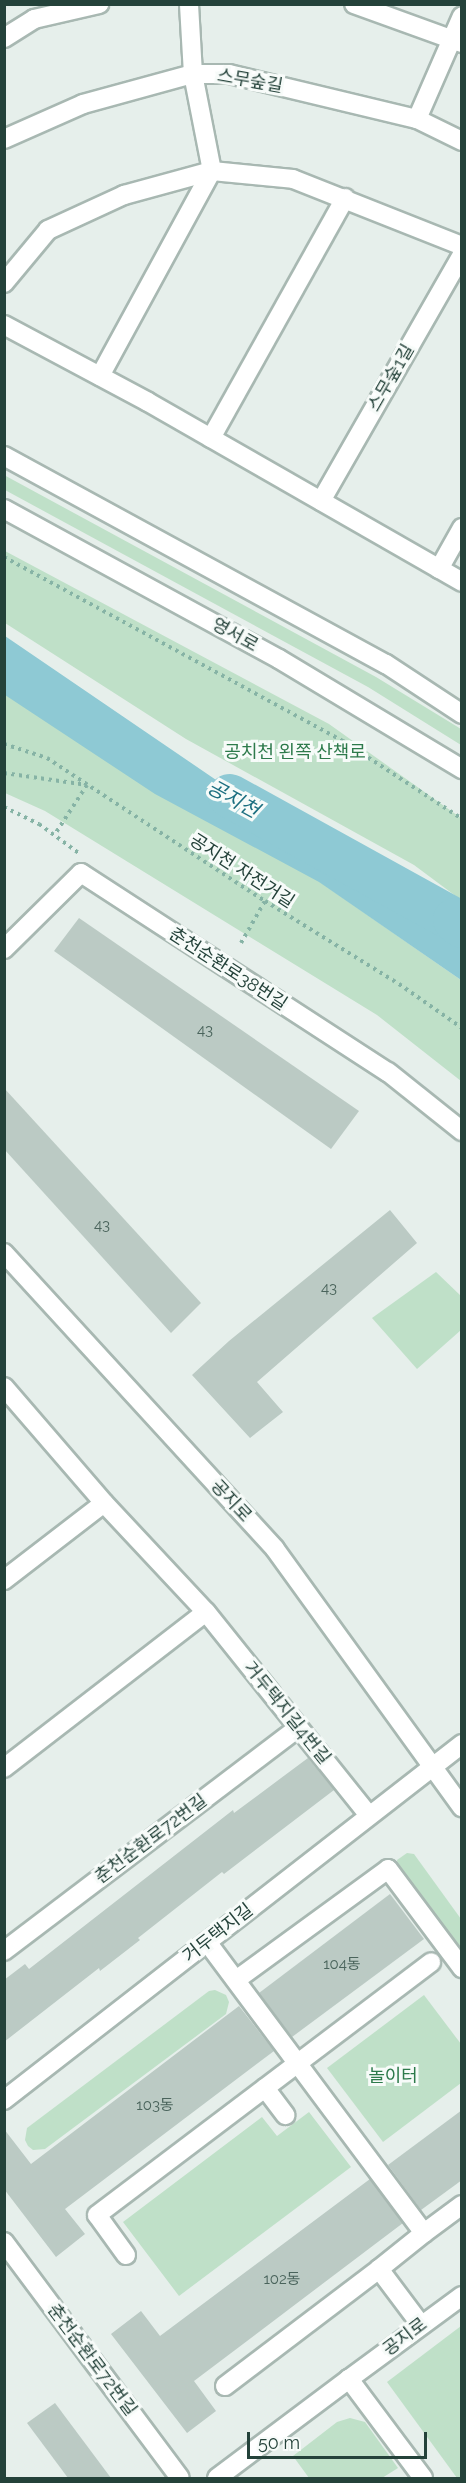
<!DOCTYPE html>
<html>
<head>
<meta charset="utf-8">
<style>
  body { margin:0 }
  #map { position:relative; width:466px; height:2483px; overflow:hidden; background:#e6efeb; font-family:Raleway,"Noto Sans KR",sans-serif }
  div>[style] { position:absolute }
  .green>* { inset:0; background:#bfe0c8 }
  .water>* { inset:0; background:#8ec9d4 }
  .river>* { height:44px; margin:-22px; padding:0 22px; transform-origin:22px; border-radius:22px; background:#8ec9d4 }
  .building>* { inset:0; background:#bbcac4 }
  .path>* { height:4px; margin-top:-2px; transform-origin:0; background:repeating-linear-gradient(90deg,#86b3a5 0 3px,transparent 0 7.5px) }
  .roads { filter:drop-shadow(2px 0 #a8b8b2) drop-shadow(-2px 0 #a8b8b2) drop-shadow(0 2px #a8b8b2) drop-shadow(0 -2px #a8b8b2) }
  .minor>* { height:18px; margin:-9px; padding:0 9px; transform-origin:9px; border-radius:9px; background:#fff }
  span { translate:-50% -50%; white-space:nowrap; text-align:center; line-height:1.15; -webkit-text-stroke:6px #f7fbf9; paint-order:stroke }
  .number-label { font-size:15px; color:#4a645c }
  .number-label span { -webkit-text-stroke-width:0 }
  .street-label { font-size:18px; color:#24423a }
  .park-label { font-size:18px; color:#2d7a4b }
  .water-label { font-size:20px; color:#1c6f80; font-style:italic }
  .frame { position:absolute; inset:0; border:6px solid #24423a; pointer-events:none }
  .scale { position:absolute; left:247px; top:2432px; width:180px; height:27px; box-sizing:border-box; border:3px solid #24423a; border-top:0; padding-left:8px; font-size:18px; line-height:21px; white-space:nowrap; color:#24423a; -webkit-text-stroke:4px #f7fbf9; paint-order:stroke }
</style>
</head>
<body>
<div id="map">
  <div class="green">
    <div style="clip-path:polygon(4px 475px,376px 677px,461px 729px,461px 745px,368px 687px,5px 490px)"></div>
    <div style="clip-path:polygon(5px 551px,329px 724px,461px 818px,461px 900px,414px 865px,186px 739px,5px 623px)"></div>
    <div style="clip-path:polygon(5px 672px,65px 705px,461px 980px,461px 1081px,377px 1015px,45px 811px,5px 793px)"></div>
    <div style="clip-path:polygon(436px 1272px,461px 1296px,461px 1330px,417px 1369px,372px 1318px)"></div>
    <div style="clip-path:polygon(407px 1853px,414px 1854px,461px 1919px,461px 1953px,398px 1866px,397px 1860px)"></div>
    <div style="clip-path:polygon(215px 1990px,226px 1995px,229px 2002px,226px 2014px,45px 2149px,33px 2150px,28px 2146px,25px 2140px,27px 2128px,209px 1991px)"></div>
    <div style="clip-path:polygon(424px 1995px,461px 2044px,461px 2083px,383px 2142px,327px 2068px)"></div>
    <div style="clip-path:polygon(309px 2112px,351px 2167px,179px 2296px,123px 2222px,262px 2117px,277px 2136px)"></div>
    <div style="clip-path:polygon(461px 2326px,462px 2478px,457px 2478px,387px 2382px)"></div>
    <div style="clip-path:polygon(350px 2418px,365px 2422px,398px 2468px,382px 2478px,309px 2478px,293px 2456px,337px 2422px)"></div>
  </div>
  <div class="water">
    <div style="clip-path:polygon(5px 636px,461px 947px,461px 980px,319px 882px,155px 794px,5px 695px)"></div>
  </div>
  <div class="river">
    <div style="left:230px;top:796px;width:257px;rotate:28.9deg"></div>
    <div style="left:455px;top:920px;width:9px;rotate:41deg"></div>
  </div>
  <div class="building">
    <div style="clip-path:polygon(79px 918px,359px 1111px,331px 1149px,54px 951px)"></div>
    <div style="clip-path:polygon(4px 1088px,201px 1303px,171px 1333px,4px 1149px)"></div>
    <div style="clip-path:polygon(390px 1210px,417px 1243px,257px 1382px,283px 1412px,250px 1438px,192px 1375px,229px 1341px)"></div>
    <div style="clip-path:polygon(308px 1758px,334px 1790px,224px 1874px,222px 1872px,138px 1938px,140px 1940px,100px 1971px,99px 1968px,4px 2042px,4px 1980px,25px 1964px,29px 1969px,233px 1810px,234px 1813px)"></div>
    <div style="clip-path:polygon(390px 1894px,424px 1939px,292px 2037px,259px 1993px)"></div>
    <div style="clip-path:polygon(239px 2006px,274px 2051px,65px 2209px,85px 2234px,56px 2257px,4px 2189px,4px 2129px,31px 2164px)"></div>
    <div style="clip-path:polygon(462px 2110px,462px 2180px,421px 2210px,388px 2165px)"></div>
    <div style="clip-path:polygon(370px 2179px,403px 2223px,194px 2381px,216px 2411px,187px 2433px,111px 2334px,141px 2311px,160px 2336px)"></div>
    <div style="clip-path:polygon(55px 2403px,111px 2478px,68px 2478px,27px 2423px)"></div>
  </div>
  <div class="path">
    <div style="left:4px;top:557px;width:386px;rotate:28.5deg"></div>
    <div style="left:343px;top:741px;width:142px;rotate:33.2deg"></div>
    <div style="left:4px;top:744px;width:45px;rotate:18deg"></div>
    <div style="left:47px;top:758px;width:261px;rotate:33.3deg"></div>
    <div style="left:265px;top:901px;width:158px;rotate:31.8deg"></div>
    <div style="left:399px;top:984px;width:77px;rotate:34.9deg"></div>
    <div style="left:4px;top:773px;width:84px;rotate:8.2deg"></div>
    <div style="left:87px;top:785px;width:59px;rotate:123.1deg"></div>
    <div style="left:4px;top:807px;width:39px;rotate:26deg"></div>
    <div style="left:39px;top:824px;width:51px;rotate:36.2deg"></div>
    <div style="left:241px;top:943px;width:48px;rotate:-60.3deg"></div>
  </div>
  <div class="roads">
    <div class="minor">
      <div style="left:354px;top:4px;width:115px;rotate:19.9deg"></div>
      <div style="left:4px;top:38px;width:36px;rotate:-32deg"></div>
      <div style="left:34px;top:19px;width:67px;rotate:-13deg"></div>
      <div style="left:417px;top:119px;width:112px;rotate:-66.4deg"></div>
      <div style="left:4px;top:139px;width:86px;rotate:-23.9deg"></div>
      <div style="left:83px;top:104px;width:114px;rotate:-15.3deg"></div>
      <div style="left:193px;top:74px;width:36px"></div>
      <div style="left:229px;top:74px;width:193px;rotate:13.5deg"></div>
      <div style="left:417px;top:119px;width:50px;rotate:26.1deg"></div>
      <div style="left:4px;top:283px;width:69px;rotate:-50.3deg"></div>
      <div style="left:48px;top:230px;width:84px;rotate:-24.7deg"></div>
      <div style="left:124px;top:195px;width:91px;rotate:-15.3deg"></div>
      <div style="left:212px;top:171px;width:81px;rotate:5.6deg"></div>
      <div style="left:293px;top:179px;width:182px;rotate:21.6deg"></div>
      <div style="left:4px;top:325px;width:163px;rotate:28.1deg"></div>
      <div style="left:148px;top:402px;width:362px;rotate:29.8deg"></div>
      <div style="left:100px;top:376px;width:234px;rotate:-61.4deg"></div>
      <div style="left:212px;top:171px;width:99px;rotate:-101.1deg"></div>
      <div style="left:193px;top:74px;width:70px;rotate:-93.3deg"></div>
      <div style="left:211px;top:438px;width:275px;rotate:-60.8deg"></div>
      <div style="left:4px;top:456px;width:435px;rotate:28.6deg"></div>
      <div style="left:386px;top:664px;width:91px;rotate:33.3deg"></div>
      <div style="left:321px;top:501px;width:284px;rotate:-60.2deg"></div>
      <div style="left:4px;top:509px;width:313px;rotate:28.6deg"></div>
      <div style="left:279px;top:659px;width:214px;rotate:31deg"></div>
      <div style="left:439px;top:569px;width:47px;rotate:-60.7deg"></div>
      <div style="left:4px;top:949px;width:108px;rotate:-44.6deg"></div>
      <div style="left:81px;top:873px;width:366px;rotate:33deg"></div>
      <div style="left:388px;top:1072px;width:95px;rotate:38.6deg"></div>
      <div style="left:4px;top:1253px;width:401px;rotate:47.5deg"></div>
      <div style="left:275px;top:1549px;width:319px;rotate:54.1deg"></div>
      <div style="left:4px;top:1387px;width:153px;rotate:49.2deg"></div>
      <div style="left:104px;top:1503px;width:149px;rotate:46.9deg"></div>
      <div style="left:206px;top:1612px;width:259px;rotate:51.3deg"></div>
      <div style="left:4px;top:1580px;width:126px;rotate:-37.6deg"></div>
      <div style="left:4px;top:1768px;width:255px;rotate:-37.7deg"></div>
      <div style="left:207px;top:1942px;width:363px;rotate:53.3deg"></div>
      <div style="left:424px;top:2233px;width:58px;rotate:141.3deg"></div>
      <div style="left:379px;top:2269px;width:70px;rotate:53.1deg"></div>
      <div style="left:4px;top:1951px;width:369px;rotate:-37.2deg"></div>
      <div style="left:236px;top:1980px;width:188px;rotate:-36.1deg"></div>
      <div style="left:388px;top:1869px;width:124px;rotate:53.2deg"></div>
      <div style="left:265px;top:2088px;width:34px;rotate:53deg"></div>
      <div style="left:4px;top:2100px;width:580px;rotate:-37.86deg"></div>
      <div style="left:424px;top:2233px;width:47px;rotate:-36.4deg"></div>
      <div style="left:4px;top:2242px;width:294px;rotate:53.3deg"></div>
      <div style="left:126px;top:2255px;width:49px;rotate:-125.9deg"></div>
      <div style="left:97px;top:2215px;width:419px;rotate:-37.1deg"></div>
      <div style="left:225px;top:2386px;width:193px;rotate:-37.2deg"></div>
      <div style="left:217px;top:2478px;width:165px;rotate:-36.9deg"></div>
      <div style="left:423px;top:2478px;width:124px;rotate:-126.8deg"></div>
      <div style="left:349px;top:2379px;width:140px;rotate:-36.3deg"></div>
    </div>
  </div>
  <div class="number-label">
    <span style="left:205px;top:1031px">43</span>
    <span style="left:102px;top:1226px">43</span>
    <span style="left:329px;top:1289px">43</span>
    <span style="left:342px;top:1965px">104동</span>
    <span style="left:155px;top:2106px">103동</span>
    <span style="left:282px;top:2280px">102동</span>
  </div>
  <div class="street-label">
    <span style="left:250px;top:81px;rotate:10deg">스무숲길</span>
    <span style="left:391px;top:378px;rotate:-60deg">스무숲1길</span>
    <span style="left:235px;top:635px;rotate:29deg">영서로</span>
    <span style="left:242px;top:871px;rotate:33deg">공지천 자전거길</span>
    <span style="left:228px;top:969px;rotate:33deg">춘천순환로38번길</span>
    <span style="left:231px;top:1501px;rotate:47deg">공지로</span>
    <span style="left:287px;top:1713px;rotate:51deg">거두택지길4번길</span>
    <span style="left:151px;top:1839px;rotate:-37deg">춘천순환로72번길</span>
    <span style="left:218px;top:1933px;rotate:-38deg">거두택지길</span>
    <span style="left:405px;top:2337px;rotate:-37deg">공지로</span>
    <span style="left:92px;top:2360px;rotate:53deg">춘천순환로72번길</span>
  </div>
  <div class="park-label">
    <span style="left:295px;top:752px">공치천 왼쪽 산책로</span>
    <span style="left:393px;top:2076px">놀이터</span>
  </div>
  <div class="water-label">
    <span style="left:233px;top:799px;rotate:29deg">공지천</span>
  </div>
  <div class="frame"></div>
  <div class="scale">50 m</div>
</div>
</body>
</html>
